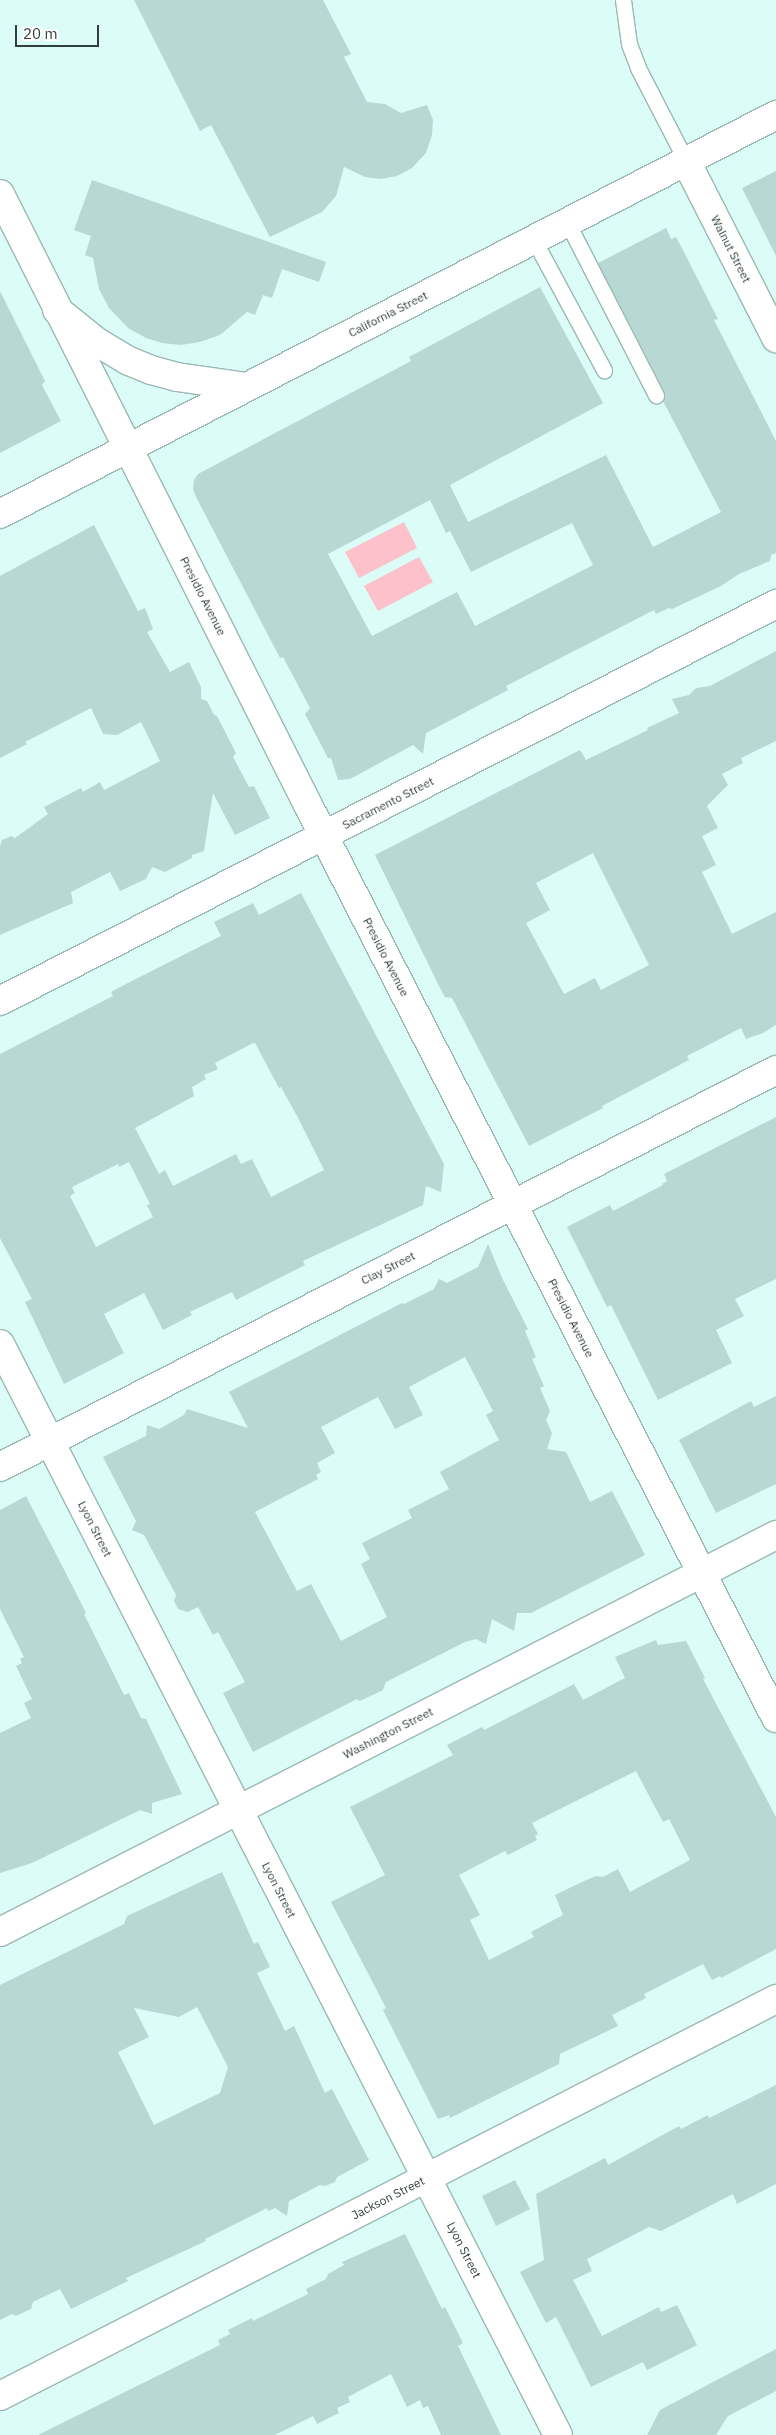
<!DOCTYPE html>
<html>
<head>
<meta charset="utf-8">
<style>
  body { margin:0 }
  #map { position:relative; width:776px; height:2435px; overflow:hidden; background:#dcfcf7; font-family:"IBM Plex Sans",sans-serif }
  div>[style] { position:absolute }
  .green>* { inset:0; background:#fcc1cb }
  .building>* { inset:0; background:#b8d8d3 }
  .roads { filter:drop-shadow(1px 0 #9ab9b4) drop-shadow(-1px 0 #9ab9b4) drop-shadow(0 1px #9ab9b4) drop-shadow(0 -1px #9ab9b4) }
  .service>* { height:15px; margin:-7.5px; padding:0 7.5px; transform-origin:7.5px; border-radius:7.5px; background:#fff }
  .minor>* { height:28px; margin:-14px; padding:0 14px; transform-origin:14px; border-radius:14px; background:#fff }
  .tertiary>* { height:28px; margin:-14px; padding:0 14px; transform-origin:14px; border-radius:14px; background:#fff }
  .secondary>* { height:28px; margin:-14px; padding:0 14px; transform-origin:14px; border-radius:14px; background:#fff }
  span { translate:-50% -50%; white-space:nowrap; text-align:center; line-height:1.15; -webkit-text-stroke:4px #fff; paint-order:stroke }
  .street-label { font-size:12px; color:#313e3c }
  .scale { position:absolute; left:15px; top:25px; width:84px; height:22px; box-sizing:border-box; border:2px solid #313e3c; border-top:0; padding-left:6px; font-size:15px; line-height:18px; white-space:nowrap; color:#313e3c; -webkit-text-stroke:4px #fff; paint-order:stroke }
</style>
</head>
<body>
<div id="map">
  <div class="green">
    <div style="clip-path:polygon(404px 522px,417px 548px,359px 578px,345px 552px)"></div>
    <div style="clip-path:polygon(419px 557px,433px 582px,378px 611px,364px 586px)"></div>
  </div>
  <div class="building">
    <div style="clip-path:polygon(134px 0,323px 0,351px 54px,344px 57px,367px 102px,385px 104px,401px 113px,427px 105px,433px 120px,432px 135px,426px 153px,412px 168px,397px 176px,381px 179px,365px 177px,344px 167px,336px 196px,322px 212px,270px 237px,211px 125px,200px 131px)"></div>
    <div style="clip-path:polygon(776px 171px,776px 256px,742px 188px)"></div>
    <div style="clip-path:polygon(92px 180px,326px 262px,319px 282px,282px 269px,272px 298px,263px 295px,255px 315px,247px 312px,220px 335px,200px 342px,181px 345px,162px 343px,146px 338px,128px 328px,109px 308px,99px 289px,93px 258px,85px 255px,91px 236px,74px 230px)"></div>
    <div style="clip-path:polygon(evenodd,666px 228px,671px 239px,676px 237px,684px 252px,718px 319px,714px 320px,776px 441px,776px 553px,771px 555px,770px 561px,739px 574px,721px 586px,672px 609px,669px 608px,656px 614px,654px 610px,506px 686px,508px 690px,426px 733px,423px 754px,413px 745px,350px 779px,338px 780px,331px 758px,328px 758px,305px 714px,310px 708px,283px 657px,280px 658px,196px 497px,193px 489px,194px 480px,198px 474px,411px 361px,409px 357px,540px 287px,603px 403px,450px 485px,468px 522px,606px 455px,653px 547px,721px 512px,663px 401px,664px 391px,598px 263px,666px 228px,430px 500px,446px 533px,454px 529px,450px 531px,471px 572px,572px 523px,593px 565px,475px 626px,457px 592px,372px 636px,328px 554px,430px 500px)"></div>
    <div style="clip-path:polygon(0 291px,45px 381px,42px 385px,61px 421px,0 453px)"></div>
    <div style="clip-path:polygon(94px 525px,138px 611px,145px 608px,153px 629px,147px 632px,170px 672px,189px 662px,201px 687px,201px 699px,207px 701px,214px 715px,217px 716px,236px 753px,233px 757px,249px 787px,254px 786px,270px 818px,235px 835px,213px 793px,204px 851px,192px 855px,192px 858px,165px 872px,152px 867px,146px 879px,120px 891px,110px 872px,71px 892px,73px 903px,0 935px,0 846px,2px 840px,11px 836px,15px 838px,48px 814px,44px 807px,81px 788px,83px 792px,100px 782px,104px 790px,160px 761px,141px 722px,117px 735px,103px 734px,91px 708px,25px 742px,27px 744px,0 758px,0 576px)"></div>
    <div style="clip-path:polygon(evenodd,776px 651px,776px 741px,741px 758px,743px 763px,722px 774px,728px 785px,707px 806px,718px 828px,702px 836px,716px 865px,702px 872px,732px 934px,776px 912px,776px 1025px,763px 1033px,746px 1039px,741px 1028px,687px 1056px,689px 1060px,602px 1106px,603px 1108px,529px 1146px,452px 998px,445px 997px,440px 988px,375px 855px,580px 750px,586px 760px,648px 730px,647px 728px,679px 713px,672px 699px,689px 695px,696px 688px,710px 686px,776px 651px,593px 853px,649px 965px,601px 990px,595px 978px,564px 994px,526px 923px,550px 910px,536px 883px,593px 853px)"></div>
    <div style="clip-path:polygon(evenodd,301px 893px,444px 1164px,441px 1192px,426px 1186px,423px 1205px,303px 1261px,305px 1265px,236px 1300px,232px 1292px,190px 1312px,192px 1315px,163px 1330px,144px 1293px,104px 1314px,124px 1353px,64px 1384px,25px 1302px,32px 1299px,0 1238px,0 1054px,113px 996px,111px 992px,122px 986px,221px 936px,214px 922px,253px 903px,259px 915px,301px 893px,253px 1043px,255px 1043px,279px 1088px,281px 1087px,297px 1116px,324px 1170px,271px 1197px,252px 1159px,241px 1164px,236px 1154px,173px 1186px,165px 1170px,159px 1174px,135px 1128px,194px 1096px,192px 1087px,206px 1079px,204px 1075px,218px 1069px,215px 1063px,253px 1043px,301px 893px,129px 1162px,150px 1204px,147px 1205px,153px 1217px,96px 1247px,70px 1196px,75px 1193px,72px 1187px,118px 1164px,119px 1167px,129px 1162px)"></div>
    <div style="clip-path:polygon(776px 1117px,776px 1279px,735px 1299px,744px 1316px,716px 1330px,732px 1363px,658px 1400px,611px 1305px,607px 1307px,567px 1227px,610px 1205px,613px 1211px,663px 1185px,662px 1184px,667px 1181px,664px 1174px)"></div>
    <div style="clip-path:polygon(evenodd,488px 1244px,503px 1280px,528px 1329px,525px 1331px,536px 1357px,532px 1359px,544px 1386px,540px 1388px,550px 1411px,546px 1420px,552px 1433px,547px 1449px,566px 1452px,590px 1502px,612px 1491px,645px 1555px,531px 1613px,517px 1613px,514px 1631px,492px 1619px,486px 1644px,476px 1639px,465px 1642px,386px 1682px,383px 1690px,360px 1701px,357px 1699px,253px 1752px,223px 1693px,245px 1682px,218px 1632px,213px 1635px,198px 1607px,188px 1612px,178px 1609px,174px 1601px,176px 1595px,144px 1535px,132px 1530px,136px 1521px,103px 1457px,146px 1436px,147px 1425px,159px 1429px,184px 1415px,187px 1409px,248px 1428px,229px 1392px,402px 1303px,404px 1304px,434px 1289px,439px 1279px,447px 1283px,478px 1267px,488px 1244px,465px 1357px,493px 1411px,486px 1415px,499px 1440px,440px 1472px,449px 1489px,408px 1510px,412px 1518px,362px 1543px,370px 1559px,361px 1564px,387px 1617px,341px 1641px,311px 1584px,297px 1591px,255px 1512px,318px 1479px,316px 1475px,321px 1472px,317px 1463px,335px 1453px,321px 1427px,378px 1397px,395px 1429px,423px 1415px,409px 1387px,465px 1357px)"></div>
    <div style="clip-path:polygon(776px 1396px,776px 1484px,716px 1513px,679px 1440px,751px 1401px,754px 1407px)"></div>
    <div style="clip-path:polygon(26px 1496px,72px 1585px,86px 1613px,84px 1614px,124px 1695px,129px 1693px,141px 1718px,146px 1719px,182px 1794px,152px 1803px,152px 1814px,140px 1810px,32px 1863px,0 1873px,0 1733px,31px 1718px,24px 1703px,32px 1699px,16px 1666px,22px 1663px,20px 1659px,24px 1657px,0 1609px,0 1510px)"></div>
    <div style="clip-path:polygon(evenodd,656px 1640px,658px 1645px,686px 1641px,705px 1678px,703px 1679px,776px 1817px,776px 1949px,721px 1978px,720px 1976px,712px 1980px,703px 1964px,644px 1994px,646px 1998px,612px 2015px,618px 2026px,560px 2054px,559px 2064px,450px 2118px,449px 2115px,438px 2119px,383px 2010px,386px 2008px,331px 1902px,385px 1875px,350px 1807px,453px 1755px,447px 1745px,482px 1727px,484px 1730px,574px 1684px,583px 1700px,625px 1678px,615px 1657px,656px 1640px,636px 1771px,663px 1822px,669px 1819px,690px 1860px,630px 1892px,618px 1869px,603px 1877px,596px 1876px,584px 1881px,555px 1895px,563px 1915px,531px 1932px,534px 1937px,489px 1960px,470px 1920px,480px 1915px,459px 1875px,505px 1851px,508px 1855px,537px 1840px,535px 1836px,538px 1834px,532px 1823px,636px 1771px)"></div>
    <div style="clip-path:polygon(evenodd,222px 1872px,254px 1944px,258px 1942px,270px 1967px,257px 1973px,285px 2031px,294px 2026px,325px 2093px,332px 2089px,369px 2160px,337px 2177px,335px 2182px,325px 2186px,320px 2185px,289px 2201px,287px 2216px,275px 2208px,268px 2211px,267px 2208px,205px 2239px,206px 2241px,126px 2278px,128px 2281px,71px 2309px,60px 2289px,33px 2302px,31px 2309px,16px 2316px,12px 2314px,0 2320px,0 1985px,124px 1924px,127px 1916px,222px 1872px,197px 2007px,228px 2067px,220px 2093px,154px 2125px,118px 2052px,149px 2037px,134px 2008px,179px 2017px,197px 2007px)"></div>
    <div style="clip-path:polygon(776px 2085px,776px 2184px,737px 2204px,733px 2194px,661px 2231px,649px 2227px,587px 2259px,592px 2271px,573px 2280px,602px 2336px,659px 2307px,661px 2312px,677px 2305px,697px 2345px,647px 2370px,643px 2362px,591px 2387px,556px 2317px,546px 2323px,520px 2272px,544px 2260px,536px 2194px,605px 2158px,608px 2165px,679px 2126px,681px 2129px,708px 2115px,709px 2118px)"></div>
    <div style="clip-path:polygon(515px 2180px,530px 2209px,496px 2226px,482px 2196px)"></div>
    <div style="clip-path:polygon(405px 2234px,442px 2309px,445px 2307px,463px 2343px,458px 2346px,501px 2435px,441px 2435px,428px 2406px,423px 2408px,420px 2400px,407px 2407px,391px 2374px,348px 2397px,350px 2402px,337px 2408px,339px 2413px,317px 2424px,313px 2416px,275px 2435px,38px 2435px,220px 2345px,218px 2340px,230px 2334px,228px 2330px,252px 2318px,253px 2321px,308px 2294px,306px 2289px,326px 2279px,328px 2274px,344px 2265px,342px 2262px)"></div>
    <div style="clip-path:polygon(776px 2349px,776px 2391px,728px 2416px,716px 2435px,647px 2435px,660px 2410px)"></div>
  </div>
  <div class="roads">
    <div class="service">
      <div style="left:623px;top:0;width:44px;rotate:82.2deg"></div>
      <div style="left:629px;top:44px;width:26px;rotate:69deg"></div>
      <div style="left:638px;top:68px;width:105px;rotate:62.7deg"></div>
      <div style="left:567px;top:222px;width:195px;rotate:62.8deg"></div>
      <div style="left:534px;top:240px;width:148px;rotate:61.7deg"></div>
    </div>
    <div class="minor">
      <div style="left:686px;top:161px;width:199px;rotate:63deg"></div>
      <div style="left:0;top:1001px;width:872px;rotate:-27.09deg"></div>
      <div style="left:0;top:1344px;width:1225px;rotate:62.91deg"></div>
      <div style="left:0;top:1467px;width:872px;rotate:-27.09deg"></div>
      <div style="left:0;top:1932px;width:872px;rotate:-27.09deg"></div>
      <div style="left:0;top:2396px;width:872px;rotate:-27.09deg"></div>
    </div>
    <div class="tertiary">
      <div style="left:0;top:194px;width:684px;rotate:63.25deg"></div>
      <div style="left:308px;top:805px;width:1026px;rotate:62.86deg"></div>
    </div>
    <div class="secondary">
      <div style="left:57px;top:310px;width:51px;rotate:38.7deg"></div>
      <div style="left:97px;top:342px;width:37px;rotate:31deg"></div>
      <div style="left:129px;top:361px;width:24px;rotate:22deg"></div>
      <div style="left:151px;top:370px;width:27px;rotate:15deg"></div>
      <div style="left:177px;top:377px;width:70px;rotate:8.2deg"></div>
      <div style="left:0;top:514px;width:873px;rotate:-27.21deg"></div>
    </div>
  </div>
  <div class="street-label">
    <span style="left:731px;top:249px;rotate:63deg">Walnut Street</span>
    <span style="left:388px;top:314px;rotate:-27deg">California Street</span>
    <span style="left:203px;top:596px;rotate:63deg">Presidio Avenue</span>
    <span style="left:388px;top:803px;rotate:-27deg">Sacramento Street</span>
    <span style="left:386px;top:957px;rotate:63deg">Presidio Avenue</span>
    <span style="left:388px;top:1268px;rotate:-27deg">Clay Street</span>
    <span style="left:571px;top:1318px;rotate:63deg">Presidio Avenue</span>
    <span style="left:95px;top:1529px;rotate:63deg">Lyon Street</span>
    <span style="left:388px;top:1733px;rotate:-27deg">Washington Street</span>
    <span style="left:279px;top:1890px;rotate:63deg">Lyon Street</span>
    <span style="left:388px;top:2198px;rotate:-27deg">Jackson Street</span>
    <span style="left:464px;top:2250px;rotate:63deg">Lyon Street</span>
  </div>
  <div class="scale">20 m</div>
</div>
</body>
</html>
